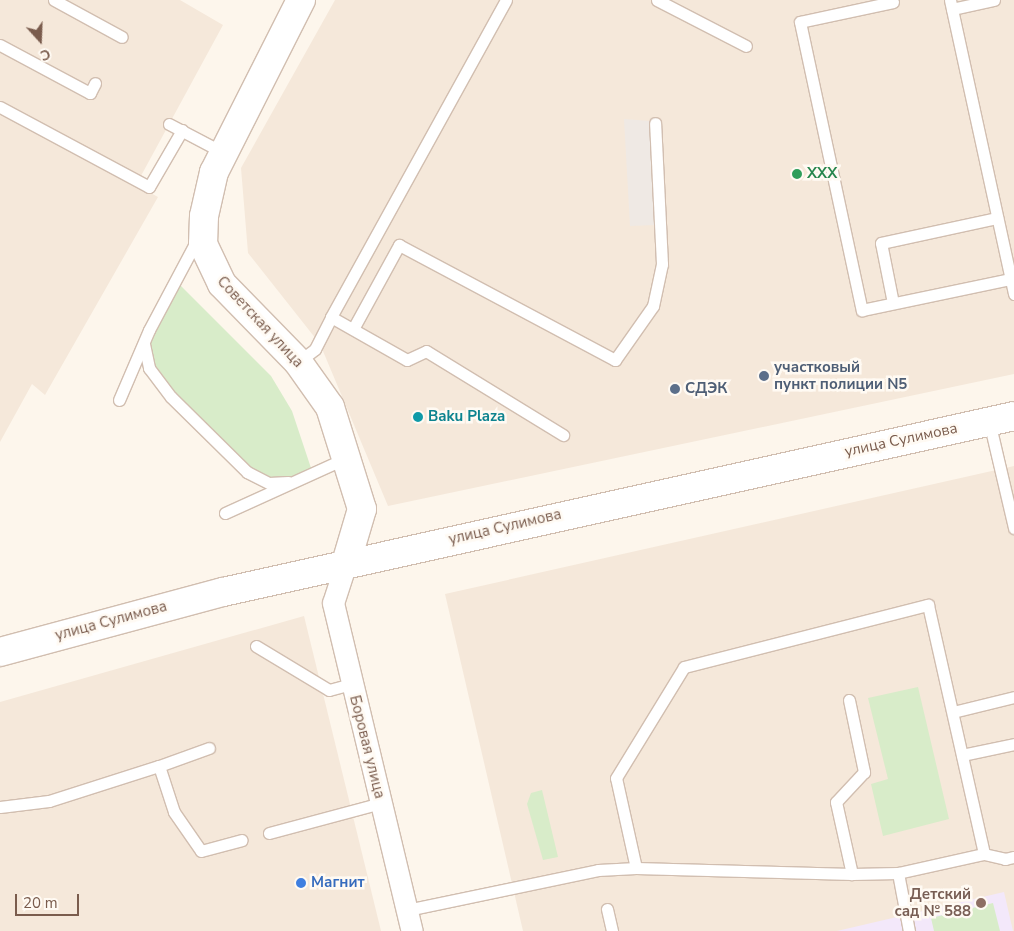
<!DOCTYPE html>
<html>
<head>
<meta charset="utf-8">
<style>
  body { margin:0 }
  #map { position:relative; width:1014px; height:931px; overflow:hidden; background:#fdf6ec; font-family:"Nunito Sans",sans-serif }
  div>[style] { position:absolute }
  .residential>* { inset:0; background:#f5e8da }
  .industrial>* { inset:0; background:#efe9e4 }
  .education>* { inset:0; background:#f3e8fa }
  .green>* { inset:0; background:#d8ecc9 }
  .roads { filter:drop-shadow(1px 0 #d1beb0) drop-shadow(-1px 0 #d1beb0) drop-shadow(0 1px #d1beb0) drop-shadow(0 -1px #d1beb0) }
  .lane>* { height:11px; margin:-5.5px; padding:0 5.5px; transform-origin:5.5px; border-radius:5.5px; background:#fff }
  .street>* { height:21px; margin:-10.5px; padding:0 10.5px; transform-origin:10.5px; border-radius:10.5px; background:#fff }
  .secondary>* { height:28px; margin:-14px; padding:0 14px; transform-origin:14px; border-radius:14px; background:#fff }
  .dots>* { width:14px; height:14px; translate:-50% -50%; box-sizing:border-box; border:2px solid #fffaf3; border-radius:50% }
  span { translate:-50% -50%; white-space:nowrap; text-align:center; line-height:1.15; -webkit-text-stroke:5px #fffaf3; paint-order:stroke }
  .leisure-label { font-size:15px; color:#27864d; font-weight:700 }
  .left { translate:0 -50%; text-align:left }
  .street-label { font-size:15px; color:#7a5c4d }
  .service-label { font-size:15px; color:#4e5e75; font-weight:700 }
  .culture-label { font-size:15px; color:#0d838f; font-weight:700 }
  .shop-label { font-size:15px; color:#366cbe; font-weight:700 }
  .education-label { font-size:15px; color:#785e54; font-weight:700 }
  .right { translate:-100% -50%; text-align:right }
  .north { position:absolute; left:15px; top:15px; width:50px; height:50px; -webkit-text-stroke:4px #fffaf3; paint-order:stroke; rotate:160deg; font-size:14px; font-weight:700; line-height:20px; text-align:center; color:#7a5c4d }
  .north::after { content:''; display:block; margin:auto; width:18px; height:22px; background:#7a5c4d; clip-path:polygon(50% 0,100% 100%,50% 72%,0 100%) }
  .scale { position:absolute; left:15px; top:894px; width:64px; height:22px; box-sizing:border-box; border:2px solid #7a5c4d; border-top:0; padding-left:6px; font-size:15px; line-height:18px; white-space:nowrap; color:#7a5c4d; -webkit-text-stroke:4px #fffaf3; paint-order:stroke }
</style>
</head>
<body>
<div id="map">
  <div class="residential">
    <div style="clip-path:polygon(0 0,180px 0,223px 25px,136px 185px,158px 197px,45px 395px,32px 384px,0 442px)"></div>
    <div style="clip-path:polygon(335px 0,1014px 0,1014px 374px,388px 506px,320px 344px,248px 253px,241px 168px)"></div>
    <div style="clip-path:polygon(1014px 466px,1014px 931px,523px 931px,445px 594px)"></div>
    <div style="clip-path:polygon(304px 616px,381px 931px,0 931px,0 702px)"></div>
  </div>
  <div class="industrial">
    <div style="clip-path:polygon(624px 119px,650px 121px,656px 225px,630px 226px)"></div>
  </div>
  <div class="education">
    <div style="clip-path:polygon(1004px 892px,1013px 931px,837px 931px)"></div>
  </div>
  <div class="green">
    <div style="clip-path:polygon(175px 280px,271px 376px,292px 411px,312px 471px,288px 482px,259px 480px,149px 368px,149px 330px)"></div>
    <div style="clip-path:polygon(918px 687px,949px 819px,883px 836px,871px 784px,888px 779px,868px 698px)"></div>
    <div style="clip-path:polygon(542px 790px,558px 857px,543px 860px,527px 804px,531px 793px)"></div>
    <div style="clip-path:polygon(993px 903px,1000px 931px,934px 931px,931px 918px)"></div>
  </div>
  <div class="roads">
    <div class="lane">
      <div style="left:54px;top:0;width:77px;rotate:28.6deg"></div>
      <div style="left:506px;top:0;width:362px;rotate:118.9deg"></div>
      <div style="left:331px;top:317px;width:87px;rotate:29.5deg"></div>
      <div style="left:407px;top:360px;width:21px;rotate:-25deg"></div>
      <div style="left:426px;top:351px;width:161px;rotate:31.5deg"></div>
      <div style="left:657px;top:0;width:100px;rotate:27.3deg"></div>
      <div style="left:950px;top:0;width:301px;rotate:77.7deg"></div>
      <div style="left:893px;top:2px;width:95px;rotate:167.9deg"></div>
      <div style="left:800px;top:22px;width:295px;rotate:77.9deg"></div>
      <div style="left:862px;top:310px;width:152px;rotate:-11.8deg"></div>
      <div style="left:952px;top:9px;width:43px;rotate:-12.1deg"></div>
      <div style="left:0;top:45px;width:102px;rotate:28.1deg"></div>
      <div style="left:90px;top:93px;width:11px;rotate:-63deg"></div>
      <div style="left:0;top:107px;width:169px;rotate:28.2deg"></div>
      <div style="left:149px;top:187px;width:66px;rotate:-59.9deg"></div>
      <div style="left:169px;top:124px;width:60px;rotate:27.8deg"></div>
      <div style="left:893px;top:303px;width:61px;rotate:-101.3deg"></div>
      <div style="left:881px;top:243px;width:119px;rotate:-12.2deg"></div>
      <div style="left:353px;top:329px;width:96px;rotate:-61.3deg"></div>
      <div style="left:399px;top:245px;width:245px;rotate:28deg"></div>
      <div style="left:615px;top:360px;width:66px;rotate:-54.9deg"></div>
      <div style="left:653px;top:306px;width:43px;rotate:-77.9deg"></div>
      <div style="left:662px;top:264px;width:141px;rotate:-92.8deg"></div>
      <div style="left:144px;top:344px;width:25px;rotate:78deg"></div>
      <div style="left:149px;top:368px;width:36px;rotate:53deg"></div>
      <div style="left:171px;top:397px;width:107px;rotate:44.6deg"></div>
      <div style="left:247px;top:472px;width:25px;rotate:27deg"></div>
      <div style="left:269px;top:483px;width:19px;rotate:-3deg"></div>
      <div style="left:298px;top:362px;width:21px;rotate:-37deg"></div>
      <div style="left:315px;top:349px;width:36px;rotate:-63deg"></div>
      <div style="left:119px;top:400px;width:76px;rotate:-66.8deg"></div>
      <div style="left:149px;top:330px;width:104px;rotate:-62deg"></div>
      <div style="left:989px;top:421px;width:110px;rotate:76.8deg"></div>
      <div style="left:225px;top:513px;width:133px;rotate:-24.4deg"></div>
      <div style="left:256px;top:646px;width:85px;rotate:31.1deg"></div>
      <div style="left:329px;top:690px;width:23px;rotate:-15deg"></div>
      <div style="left:849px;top:700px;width:74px;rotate:78.2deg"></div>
      <div style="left:864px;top:772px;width:41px;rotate:133deg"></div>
      <div style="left:836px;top:802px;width:74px;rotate:77.5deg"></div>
      <div style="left:953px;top:712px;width:63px;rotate:-13.8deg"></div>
      <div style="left:962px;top:755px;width:53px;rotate:-11.9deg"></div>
      <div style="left:159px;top:766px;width:53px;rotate:-19.8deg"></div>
      <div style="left:0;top:807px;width:49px;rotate:-7deg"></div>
      <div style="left:49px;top:801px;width:115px;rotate:-17.7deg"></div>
      <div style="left:159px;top:766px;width:48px;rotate:71.9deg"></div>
      <div style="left:174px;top:812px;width:47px;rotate:55.3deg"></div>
      <div style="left:201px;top:851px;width:42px;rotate:-15deg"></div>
      <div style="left:269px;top:833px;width:116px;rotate:-15deg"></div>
      <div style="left:636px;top:868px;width:92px;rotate:-102.5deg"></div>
      <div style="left:616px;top:778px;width:130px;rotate:-58.5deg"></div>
      <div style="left:684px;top:667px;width:252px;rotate:-14.3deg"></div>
      <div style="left:928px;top:605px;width:255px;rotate:77.3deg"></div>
      <div style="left:898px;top:873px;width:59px;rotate:79.3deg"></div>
      <div style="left:607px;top:909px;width:23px;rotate:77deg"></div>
      <div style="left:407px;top:910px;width:195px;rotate:-11.8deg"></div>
      <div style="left:598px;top:870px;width:38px;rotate:-3deg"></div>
      <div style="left:636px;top:868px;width:216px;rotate:1.6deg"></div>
      <div style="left:852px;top:874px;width:46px;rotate:-1.2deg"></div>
      <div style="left:898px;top:873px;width:88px;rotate:-12.5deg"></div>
      <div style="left:984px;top:854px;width:22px;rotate:13deg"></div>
      <div style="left:1005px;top:859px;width:9px;rotate:-13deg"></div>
    </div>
    <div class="street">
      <div style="left:346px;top:563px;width:42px;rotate:108deg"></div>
      <div style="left:333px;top:603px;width:337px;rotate:76.5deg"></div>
    </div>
    <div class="secondary">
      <div style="left:301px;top:0;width:193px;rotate:116.8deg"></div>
      <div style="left:214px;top:172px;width:45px;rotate:102.8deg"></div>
      <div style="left:204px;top:216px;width:28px;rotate:92deg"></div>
      <div style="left:203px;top:244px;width:44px;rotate:64.6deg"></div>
      <div style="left:222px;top:284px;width:109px;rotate:45.7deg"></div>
      <div style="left:298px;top:362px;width:55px;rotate:54.6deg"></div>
      <div style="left:330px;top:407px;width:107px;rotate:72.6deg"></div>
      <div style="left:362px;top:509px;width:56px;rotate:106.5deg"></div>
      <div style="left:0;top:652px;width:231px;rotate:-15.1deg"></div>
      <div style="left:223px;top:592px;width:810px;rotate:-12.54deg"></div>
    </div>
  </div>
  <div class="dots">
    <div style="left:797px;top:174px;background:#2e9e5b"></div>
    <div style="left:764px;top:376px;background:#5c6f8a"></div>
    <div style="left:675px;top:389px;background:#5c6f8a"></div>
    <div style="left:418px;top:417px;background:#0f9aa8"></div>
    <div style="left:301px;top:883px;background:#3f7fe0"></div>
    <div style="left:981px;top:903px;background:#8d6e63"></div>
  </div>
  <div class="leisure-label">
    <span class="left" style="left:807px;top:174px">XXX</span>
  </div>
  <div class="street-label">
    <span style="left:260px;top:322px;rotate:47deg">Советская улица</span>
    <span style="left:901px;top:440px;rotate:-12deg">улица Сулимова</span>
    <span style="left:505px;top:527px;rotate:-13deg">улица Сулимова</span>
    <span style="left:111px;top:621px;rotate:-15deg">улица Сулимова</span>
    <span style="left:367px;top:747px;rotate:76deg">Боровая улица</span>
  </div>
  <div class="service-label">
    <span class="left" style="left:774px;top:376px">участковый<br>пункт полиции N5</span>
    <span class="left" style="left:685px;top:389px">СДЭК</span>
  </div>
  <div class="culture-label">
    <span class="left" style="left:428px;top:417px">Baku Plaza</span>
  </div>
  <div class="shop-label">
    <span class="left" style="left:311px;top:883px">Магнит</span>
  </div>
  <div class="education-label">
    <span class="right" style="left:971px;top:903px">Детский<br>сад № 588</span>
  </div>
  <div class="north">С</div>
  <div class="scale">20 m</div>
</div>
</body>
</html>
